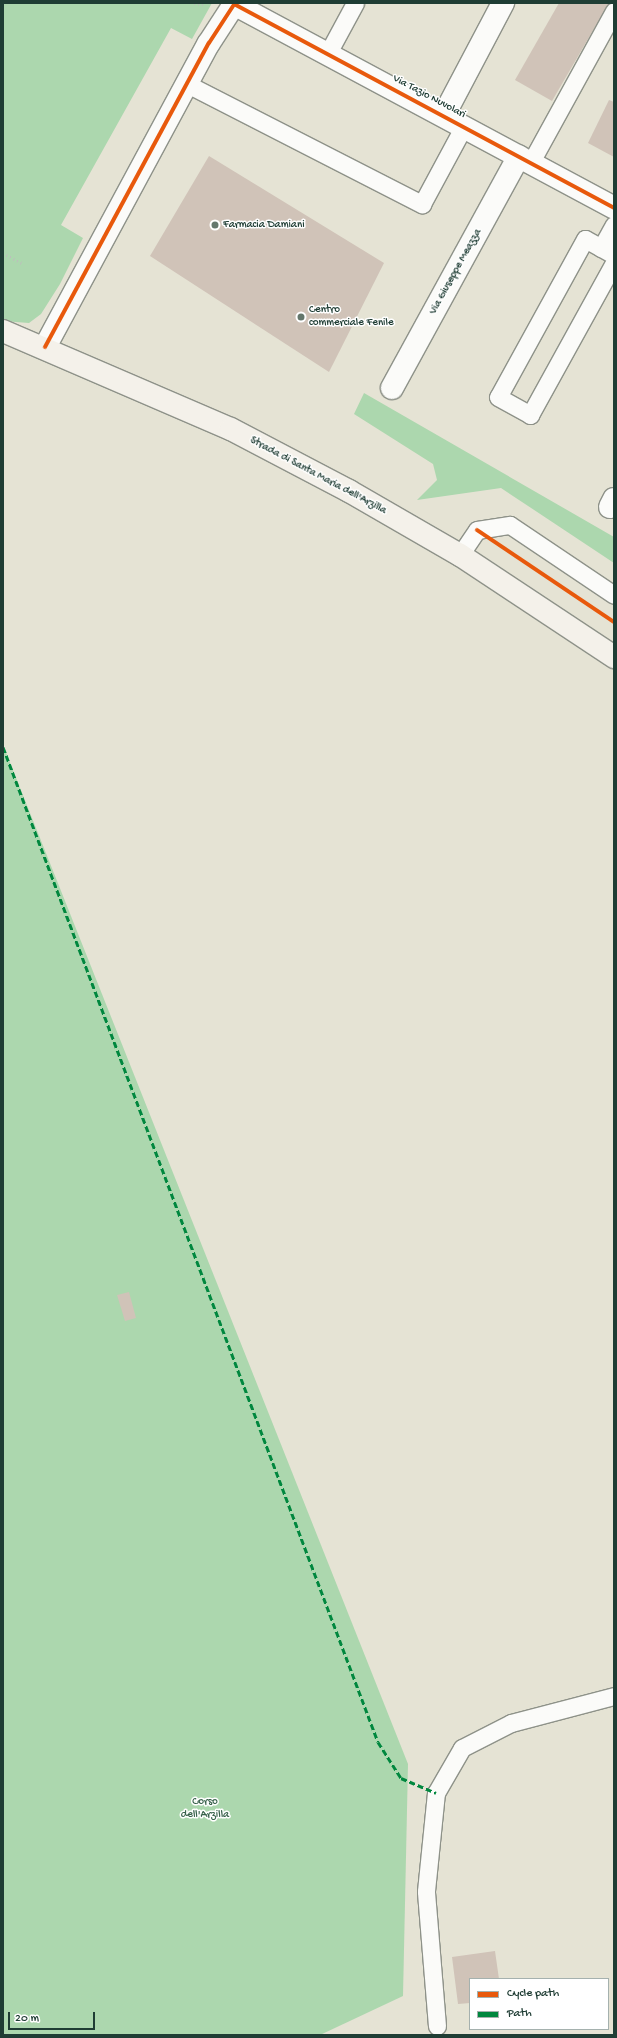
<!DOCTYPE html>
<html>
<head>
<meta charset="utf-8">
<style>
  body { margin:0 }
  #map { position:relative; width:617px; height:2038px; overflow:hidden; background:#e5e3d4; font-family:"Gochi Hand",sans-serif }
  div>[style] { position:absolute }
  .green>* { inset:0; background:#acd7ae }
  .building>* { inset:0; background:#d0c3b8 }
  .path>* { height:2.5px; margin-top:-1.25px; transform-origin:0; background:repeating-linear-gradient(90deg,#bcbfbb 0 1px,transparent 0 4px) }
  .roads { filter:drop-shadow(1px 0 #8e9289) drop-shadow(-1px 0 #8e9289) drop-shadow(0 1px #8e9289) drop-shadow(0 -1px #8e9289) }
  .lane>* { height:17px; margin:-8.5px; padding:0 8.5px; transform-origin:8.5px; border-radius:8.5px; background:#fbfbf9 }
  .street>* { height:22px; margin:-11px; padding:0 11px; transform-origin:11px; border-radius:11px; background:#fbfbf9 }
  .secondary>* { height:22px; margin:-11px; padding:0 11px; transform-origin:11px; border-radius:11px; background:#f4f1ea }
  .quiet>* { height:3px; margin-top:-1.5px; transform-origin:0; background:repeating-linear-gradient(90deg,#00873e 0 6px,transparent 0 9px) }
  .cycleway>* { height:4px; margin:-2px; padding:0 2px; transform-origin:2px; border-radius:2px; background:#e8590c }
  .dots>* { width:11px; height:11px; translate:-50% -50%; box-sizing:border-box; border:2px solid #fff; border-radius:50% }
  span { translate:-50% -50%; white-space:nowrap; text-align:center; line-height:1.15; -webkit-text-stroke:3px #fff; paint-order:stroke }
  .street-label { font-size:11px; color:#1f3d34 }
  .poi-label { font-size:11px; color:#1f3d34 }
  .left { translate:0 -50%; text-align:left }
  .park-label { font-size:11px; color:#37614a }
  .frame { position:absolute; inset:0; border:4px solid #1f3d34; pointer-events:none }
  .legend { position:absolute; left:469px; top:1978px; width:140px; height:52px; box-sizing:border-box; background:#fff; border:1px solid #a5b1ae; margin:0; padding:5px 7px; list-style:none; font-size:12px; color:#1f3d34 }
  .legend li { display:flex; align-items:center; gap:8px; height:20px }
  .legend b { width:20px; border:1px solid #a5b1ae }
  .scale { position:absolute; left:8px; top:2012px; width:87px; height:18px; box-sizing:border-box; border:2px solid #1f3d34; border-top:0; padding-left:5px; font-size:12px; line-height:14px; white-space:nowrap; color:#1f3d34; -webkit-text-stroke:3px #fff; paint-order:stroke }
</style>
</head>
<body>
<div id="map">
  <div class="green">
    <div style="clip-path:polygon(3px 3px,212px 3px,192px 39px,171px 28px,61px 225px,83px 238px,60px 284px,41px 314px,29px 323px,3px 321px)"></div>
    <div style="clip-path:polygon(364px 393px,614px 537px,614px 563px,501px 488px,417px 500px,437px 480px,433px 464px,354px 414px)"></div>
    <div style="clip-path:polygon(3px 745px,408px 1764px,403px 1996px,320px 2035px,3px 2035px)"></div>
  </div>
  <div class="building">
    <div style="clip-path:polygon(559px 3px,609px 3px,552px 101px,515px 80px)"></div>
    <div style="clip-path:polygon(609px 100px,614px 102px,614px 157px,588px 143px)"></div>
    <div style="clip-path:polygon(209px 156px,384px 263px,329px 372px,150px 256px)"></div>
    <div style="clip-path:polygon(129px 1292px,136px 1318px,125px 1321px,117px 1295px)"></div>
    <div style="clip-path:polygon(495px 1951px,499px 1979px,470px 1979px,470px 2003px,458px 2004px,452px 1957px)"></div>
  </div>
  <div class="path">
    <div style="left:194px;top:3px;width:9px;rotate:6deg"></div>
    <div style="left:3px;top:253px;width:21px;rotate:28deg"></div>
  </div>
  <div class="roads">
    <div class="lane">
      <div style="left:328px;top:53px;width:57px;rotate:-61.6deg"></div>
      <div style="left:189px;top:85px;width:262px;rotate:27.1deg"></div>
      <div style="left:422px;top:204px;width:89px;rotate:-61.7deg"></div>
      <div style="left:531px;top:162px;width:172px;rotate:-61.2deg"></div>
      <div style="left:601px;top:248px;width:26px;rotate:-61deg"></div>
      <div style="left:614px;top:255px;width:33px;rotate:-151deg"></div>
      <div style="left:585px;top:239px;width:180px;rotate:118.8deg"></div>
      <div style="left:498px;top:397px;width:37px;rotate:29deg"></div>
      <div style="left:530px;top:415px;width:174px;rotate:-61.1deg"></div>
      <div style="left:460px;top:555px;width:30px;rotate:-56deg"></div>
      <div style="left:477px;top:530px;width:33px;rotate:-9deg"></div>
      <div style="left:510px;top:525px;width:125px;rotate:33.9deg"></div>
      <div style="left:437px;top:2026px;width:135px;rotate:-94.7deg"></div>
      <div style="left:426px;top:1891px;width:99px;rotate:-84.2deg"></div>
      <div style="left:436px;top:1793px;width:52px;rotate:-60deg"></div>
      <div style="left:462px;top:1748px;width:55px;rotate:-27deg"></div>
      <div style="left:511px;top:1723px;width:106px;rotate:-14.7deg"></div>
    </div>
    <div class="street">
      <div style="left:234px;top:4px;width:431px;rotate:28.2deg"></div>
      <div style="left:444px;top:115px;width:127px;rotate:-62.2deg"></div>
      <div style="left:45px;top:347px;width:345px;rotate:-61.7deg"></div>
      <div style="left:209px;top:43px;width:48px;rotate:-57deg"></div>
      <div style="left:392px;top:388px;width:264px;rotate:-61.3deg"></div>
      <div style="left:610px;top:507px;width:9px;rotate:-63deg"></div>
    </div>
    <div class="secondary">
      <div style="left:3px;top:331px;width:248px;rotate:23.3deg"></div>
      <div style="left:231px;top:429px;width:133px;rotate:27.7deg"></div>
      <div style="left:349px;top:491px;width:128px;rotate:30deg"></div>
      <div style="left:460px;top:555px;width:185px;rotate:33.5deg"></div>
    </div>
  </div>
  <div class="quiet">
    <div style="left:3px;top:747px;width:1063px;rotate:69.35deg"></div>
    <div style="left:378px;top:1742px;width:43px;rotate:57.4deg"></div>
    <div style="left:401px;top:1778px;width:38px;rotate:23deg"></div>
  </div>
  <div class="cycleway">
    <div style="left:234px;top:4px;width:431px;rotate:28.2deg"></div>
    <div style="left:45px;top:347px;width:345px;rotate:-61.7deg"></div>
    <div style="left:209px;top:43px;width:48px;rotate:-57deg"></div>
    <div style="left:477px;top:530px;width:165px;rotate:33.9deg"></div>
  </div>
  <div class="dots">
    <div style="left:215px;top:225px;background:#64776c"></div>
    <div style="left:301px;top:317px;background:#64776c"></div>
  </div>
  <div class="street-label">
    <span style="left:429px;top:97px;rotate:28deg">Via Tazio Nuvolari</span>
    <span style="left:456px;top:272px;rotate:-61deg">Via Giuseppe Meazza</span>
    <span style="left:318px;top:476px;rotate:28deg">Strada di Santa Maria dell'Arzilla</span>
  </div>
  <div class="poi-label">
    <span class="left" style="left:223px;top:225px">Farmacia Damiani</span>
    <span class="left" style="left:309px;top:317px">Centro<br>commerciale Fenile</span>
  </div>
  <div class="park-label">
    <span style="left:205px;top:1809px">Corso<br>dell'Arzilla</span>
  </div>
  <div class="frame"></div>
  <ul class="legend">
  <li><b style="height:5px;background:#e8590c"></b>Cycle path</li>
  <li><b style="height:5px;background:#00873e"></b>Path</li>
  </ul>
  <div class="scale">20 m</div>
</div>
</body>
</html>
